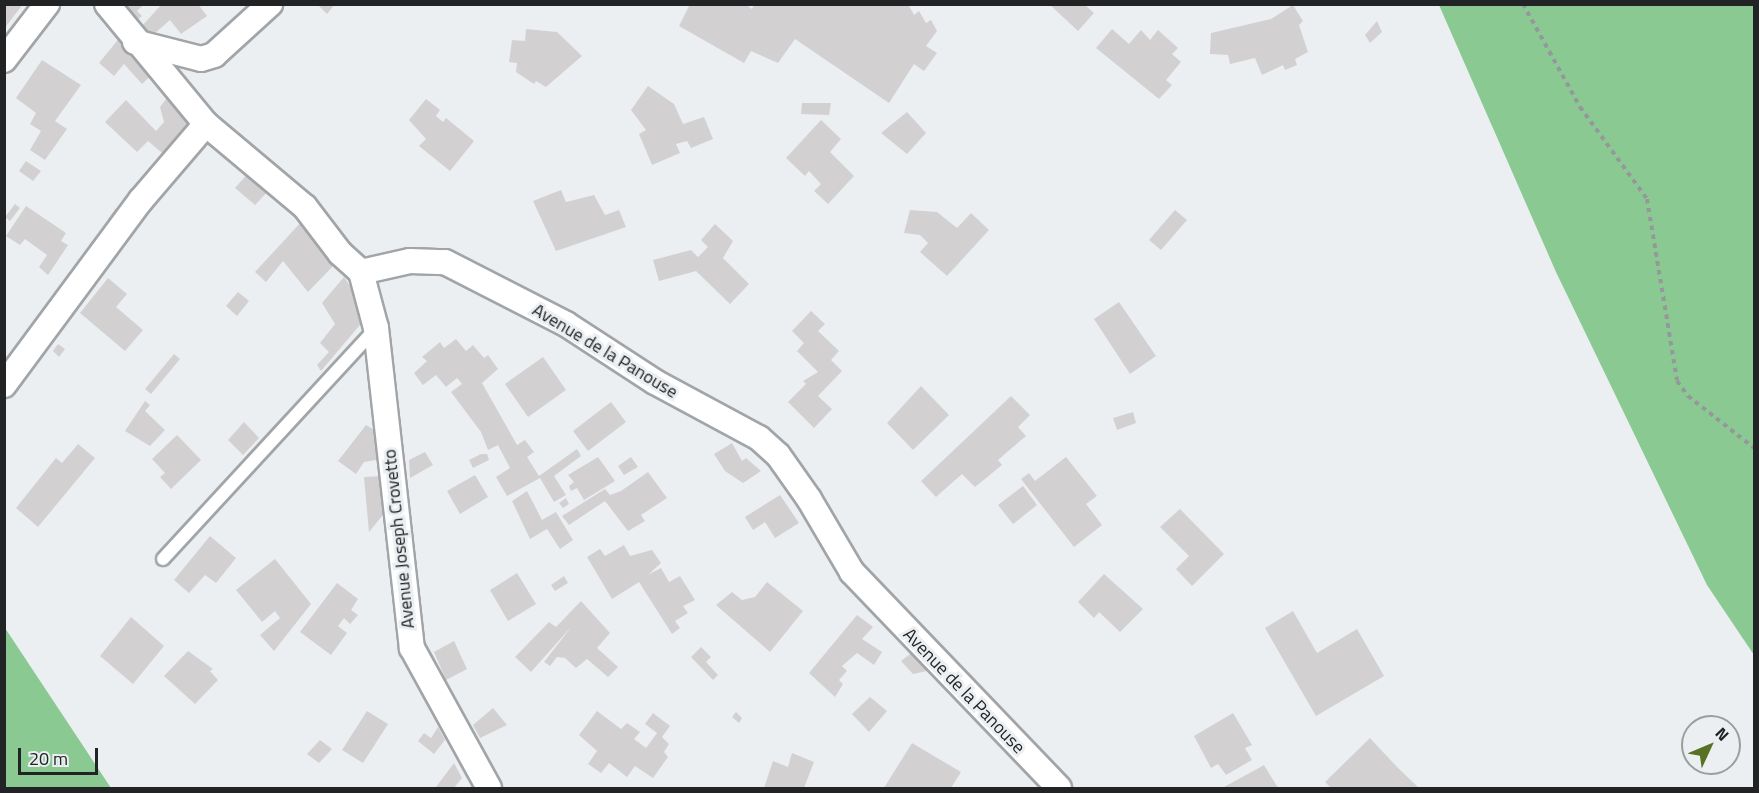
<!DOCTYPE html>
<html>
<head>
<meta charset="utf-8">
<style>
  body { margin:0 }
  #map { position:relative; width:1759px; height:793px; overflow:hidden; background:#ebeff2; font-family:"Titillium Web",sans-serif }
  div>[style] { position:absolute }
  .forest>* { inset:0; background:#8ac991 }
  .building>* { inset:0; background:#d3d0d2 }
  .path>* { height:4px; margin-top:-2px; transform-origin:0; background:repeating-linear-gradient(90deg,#95989a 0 4.5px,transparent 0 9px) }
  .roads { filter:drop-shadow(2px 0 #a2a5a8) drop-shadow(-2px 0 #a2a5a8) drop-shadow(0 2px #a2a5a8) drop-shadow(0 -2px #a2a5a8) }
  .service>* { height:12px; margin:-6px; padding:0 6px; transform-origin:6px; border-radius:6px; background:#fff }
  .minor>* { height:24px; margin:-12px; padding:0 12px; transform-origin:12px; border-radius:12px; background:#fff }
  span { translate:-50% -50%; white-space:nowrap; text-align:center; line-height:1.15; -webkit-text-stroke:6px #ebeff2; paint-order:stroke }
  .street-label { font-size:18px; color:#222324 }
  .frame { position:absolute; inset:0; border:6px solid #222324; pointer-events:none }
  .north { position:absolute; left:1681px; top:715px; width:60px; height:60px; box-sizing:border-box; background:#ebeff2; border:2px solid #9b9da0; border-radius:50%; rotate:46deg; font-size:16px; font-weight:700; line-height:24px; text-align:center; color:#222324 }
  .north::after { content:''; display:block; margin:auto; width:21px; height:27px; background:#587123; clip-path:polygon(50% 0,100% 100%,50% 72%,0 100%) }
  .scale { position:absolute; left:18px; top:748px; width:80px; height:27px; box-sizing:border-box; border:3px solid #222324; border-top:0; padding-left:8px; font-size:18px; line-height:21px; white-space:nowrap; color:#222324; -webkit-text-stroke:4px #ebeff2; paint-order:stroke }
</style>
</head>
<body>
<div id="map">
  <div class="forest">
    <div style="clip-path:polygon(1439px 5px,1754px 5px,1754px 655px,1707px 585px,1556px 272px)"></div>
    <div style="clip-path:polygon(4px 628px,5px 628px,111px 788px,5px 788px)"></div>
  </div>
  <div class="building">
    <div style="clip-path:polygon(4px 4px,23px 4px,4px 29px)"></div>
    <div style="clip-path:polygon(119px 4px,144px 4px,137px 11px,142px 16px,134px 22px)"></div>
    <div style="clip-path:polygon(162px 4px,198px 4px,207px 16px,181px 34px,170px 20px,154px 34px,141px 27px)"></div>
    <div style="clip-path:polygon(317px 4px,335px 4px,327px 14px)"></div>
    <div style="clip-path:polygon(690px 4px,745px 4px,752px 9px,755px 4px,908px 4px,914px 15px,919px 11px,926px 23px,931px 20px,937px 31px,926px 46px,937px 53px,924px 71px,914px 64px,889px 103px,795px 39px,778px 63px,751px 51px,744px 63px,679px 26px)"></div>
    <div style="clip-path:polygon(1049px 4px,1084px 4px,1094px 13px,1078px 31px)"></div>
    <div style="clip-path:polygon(1293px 5px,1303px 21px,1299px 25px,1308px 52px,1295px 59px,1297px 65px,1285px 70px,1283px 65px,1262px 75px,1255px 58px,1230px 64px,1228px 55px,1210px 54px,1211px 33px,1271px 19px)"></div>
    <div style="clip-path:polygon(1377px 21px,1382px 32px,1370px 43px,1365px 35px)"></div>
    <div style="clip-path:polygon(526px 29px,557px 32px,582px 56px,546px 87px,536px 81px,534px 84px,516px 72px,517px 63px,509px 62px,512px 40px,525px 41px)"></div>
    <div style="clip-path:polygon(1112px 29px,1129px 44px,1141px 30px,1150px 40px,1158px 30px,1178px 48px,1172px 54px,1181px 62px,1166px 80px,1172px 85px,1159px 99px,1096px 48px)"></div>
    <div style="clip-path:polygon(121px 36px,153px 74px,142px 84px,124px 64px,114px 76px,99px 63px)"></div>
    <div style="clip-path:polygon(42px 60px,81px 85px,55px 121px,67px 129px,45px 160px,30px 150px,41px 131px,30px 124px,36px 113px,16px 98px)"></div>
    <div style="clip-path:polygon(648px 86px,674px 104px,683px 124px,704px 117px,713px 139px,691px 148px,687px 141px,676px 144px,680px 153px,652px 165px,639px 134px,646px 130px,631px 110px)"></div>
    <div style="clip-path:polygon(170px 94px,196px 121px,168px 158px,148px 141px,137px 152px,105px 122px,126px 100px,156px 131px,164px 122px,160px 107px)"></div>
    <div style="clip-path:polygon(426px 99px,440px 110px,436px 116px,443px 122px,446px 118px,474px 141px,450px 171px,419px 146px,426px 139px,409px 120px)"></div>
    <div style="clip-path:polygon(802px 103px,831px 103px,829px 115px,801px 114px)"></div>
    <div style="clip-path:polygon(907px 112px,926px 133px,907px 154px,881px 133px)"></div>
    <div style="clip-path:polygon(821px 120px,841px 139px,830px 152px,854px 176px,828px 204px,814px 191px,821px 184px,809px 171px,805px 176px,786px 158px)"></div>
    <div style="clip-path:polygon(26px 161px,41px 171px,33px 181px,19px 171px)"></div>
    <div style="clip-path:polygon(251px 170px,271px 188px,255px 205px,235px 188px)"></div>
    <div style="clip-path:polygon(561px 190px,566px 202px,594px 195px,605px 215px,619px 210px,626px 227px,556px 251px,533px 201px)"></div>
    <div style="clip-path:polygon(15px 204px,20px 208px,10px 221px,5px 217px)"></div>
    <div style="clip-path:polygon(26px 206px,66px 233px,61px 241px,68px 245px,48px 275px,39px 267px,47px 255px,25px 239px,20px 245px,6px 236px)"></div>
    <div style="clip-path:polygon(116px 208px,123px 213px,115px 224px,108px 219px)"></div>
    <div style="clip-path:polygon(910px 210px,937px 212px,957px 228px,971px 213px,989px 230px,947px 276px,920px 252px,928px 243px,920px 235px,904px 233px)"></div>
    <div style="clip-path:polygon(1175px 210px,1187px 220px,1161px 250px,1149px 240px)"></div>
    <div style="clip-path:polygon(303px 220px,335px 264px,308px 292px,283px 261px,266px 282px,255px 272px)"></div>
    <div style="clip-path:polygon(715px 224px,733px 241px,723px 258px,749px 284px,730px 304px,696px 271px,659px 281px,653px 260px,691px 250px,698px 257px,708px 247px,701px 240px)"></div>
    <div style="clip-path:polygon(344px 277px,358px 298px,365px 319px,321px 371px,317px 365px,329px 352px,320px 343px,335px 324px,322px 303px)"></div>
    <div style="clip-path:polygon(108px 278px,127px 294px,116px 307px,143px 330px,125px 351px,80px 313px)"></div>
    <div style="clip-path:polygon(238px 292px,249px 301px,237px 316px,226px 306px)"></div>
    <div style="clip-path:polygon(1119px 302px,1156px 356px,1130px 374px,1094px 319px)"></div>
    <div style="clip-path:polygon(811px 311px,825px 324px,818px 331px,839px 351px,831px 360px,842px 371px,818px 396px,832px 409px,814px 428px,788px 402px,806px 384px,803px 381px,818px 372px,797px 351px,804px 343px,792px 331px)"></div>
    <div style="clip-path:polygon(456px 339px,466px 351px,473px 345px,484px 358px,488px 355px,498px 369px,482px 383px,517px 445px,525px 440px,534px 452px,527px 457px,539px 476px,577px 449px,581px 456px,554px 476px,566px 495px,554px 502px,540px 478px,507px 496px,496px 477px,510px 468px,498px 445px,488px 450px,481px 432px,451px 392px,462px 384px,457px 378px,446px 387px,436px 375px,423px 385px,414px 373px,427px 361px,422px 357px,440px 342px,444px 348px)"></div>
    <div style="clip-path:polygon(58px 344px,65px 349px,59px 357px,53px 351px)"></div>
    <div style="clip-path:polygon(174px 354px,180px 359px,151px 394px,145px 389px)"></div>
    <div style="clip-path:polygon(543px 357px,566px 390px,528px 417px,505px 384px)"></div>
    <div style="clip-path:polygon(921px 386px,949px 415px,913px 450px,887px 423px)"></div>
    <div style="clip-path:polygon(1011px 396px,1030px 415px,1018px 427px,1026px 436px,998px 460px,1002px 465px,975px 487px,962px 474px,936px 497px,921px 481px)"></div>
    <div style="clip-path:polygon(145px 401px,150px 405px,145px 411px,165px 430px,150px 446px,125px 431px)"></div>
    <div style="clip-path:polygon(611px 402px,626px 422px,588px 451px,573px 431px)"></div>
    <div style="clip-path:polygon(1133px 412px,1136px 423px,1117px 430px,1113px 418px)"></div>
    <div style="clip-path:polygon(244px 422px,259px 438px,243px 455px,228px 440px)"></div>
    <div style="clip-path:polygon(366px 425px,380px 433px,382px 459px,364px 462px,356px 474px,338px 461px)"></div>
    <div style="clip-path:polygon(177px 435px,201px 460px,171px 489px,160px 477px,165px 473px,152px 459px)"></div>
    <div style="clip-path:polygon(732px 443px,742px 461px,746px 458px,761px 471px,743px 483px,725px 471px,714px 454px)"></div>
    <div style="clip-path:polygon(78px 444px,95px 458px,38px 527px,16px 508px,56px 458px,62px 463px)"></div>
    <div style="clip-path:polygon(425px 452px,433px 465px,410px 478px,409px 460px)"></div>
    <div style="clip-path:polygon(481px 454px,487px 454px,489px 460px,473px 468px,469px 460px)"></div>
    <div style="clip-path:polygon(598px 457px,615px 481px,584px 500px,577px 488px,571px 491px,569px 486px,574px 482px,568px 475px)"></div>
    <div style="clip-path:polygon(631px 457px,638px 467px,624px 475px,618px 466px)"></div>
    <div style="clip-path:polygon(1066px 457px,1097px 496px,1086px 504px,1102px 525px,1074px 547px,1021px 479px,1029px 473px,1035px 481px)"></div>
    <div style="clip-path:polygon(648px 472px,667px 498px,641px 515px,645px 521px,628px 531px,605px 501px,569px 525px,562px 516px,605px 489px,610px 495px,621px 491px)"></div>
    <div style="clip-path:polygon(475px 475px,488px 497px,460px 514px,447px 491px)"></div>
    <div style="clip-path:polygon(384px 476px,387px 510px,369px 532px,364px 477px)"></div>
    <div style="clip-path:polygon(1023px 486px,1037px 505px,1013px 524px,998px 505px)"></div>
    <div style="clip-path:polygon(527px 491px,542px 520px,556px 512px,573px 540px,560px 549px,547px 529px,530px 539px,512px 501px)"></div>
    <div style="clip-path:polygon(780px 495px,799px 523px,775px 538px,765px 522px,753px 530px,745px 517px)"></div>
    <div style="clip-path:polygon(566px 498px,569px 504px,563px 508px,559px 503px)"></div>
    <div style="clip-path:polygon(1180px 509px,1224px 554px,1192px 586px,1176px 569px,1189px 556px,1160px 527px)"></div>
    <div style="clip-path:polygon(210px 536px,236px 558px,216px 583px,205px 575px,189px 593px,174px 580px)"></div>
    <div style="clip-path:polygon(624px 545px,630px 556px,652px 550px,661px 563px,648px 575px,661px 568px,669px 582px,680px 576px,695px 600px,683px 606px,688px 613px,675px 621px,680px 628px,672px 634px,639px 582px,612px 599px,587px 557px,600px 549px,605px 556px)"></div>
    <div style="clip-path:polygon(275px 559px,311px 604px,274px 651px,260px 635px,280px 618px,275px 611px,262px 622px,236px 590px)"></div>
    <div style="clip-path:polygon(517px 573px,536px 604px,508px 621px,490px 590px)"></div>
    <div style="clip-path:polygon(1104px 574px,1143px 609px,1120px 632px,1099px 612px,1094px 618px,1078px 602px)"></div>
    <div style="clip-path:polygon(564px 576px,568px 583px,555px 591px,551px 585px)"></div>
    <div style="clip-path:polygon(767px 582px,803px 611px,770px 652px,716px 605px,732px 592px,742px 600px,755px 597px)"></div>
    <div style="clip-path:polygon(337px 583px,358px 599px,351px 610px,358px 615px,350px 624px,344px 618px,338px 626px,347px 633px,331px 655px,300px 632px)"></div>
    <div style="clip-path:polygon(581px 601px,610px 633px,597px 648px,618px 667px,608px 677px,587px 659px,576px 668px,565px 658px,557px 657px,550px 666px,544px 662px,572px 626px,531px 672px,515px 657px,549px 622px,556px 627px)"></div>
    <div style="clip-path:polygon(1293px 611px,1317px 653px,1357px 629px,1384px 676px,1316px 716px,1265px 628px)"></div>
    <div style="clip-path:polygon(857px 615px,873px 627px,862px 639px,882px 652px,874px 665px,857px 653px,842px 666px,847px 671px,839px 680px,843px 684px,835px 697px,809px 673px)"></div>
    <div style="clip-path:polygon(131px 617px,164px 646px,133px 684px,100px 656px)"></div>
    <div style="clip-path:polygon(454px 641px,467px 669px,446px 680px,434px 652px)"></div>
    <div style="clip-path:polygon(701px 647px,711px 657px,706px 662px,718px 675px,713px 680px,691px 657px)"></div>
    <div style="clip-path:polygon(188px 651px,213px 669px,210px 671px,218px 680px,195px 704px,164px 676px)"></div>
    <div style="clip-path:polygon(914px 651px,931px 670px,913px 674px,901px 661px)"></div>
    <div style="clip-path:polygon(870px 697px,887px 711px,869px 732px,852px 714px)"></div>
    <div style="clip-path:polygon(493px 708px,507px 725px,480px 738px,473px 725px)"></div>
    <div style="clip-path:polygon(367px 711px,388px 724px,363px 763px,342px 750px)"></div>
    <div style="clip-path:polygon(597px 711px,621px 729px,627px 723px,640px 732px,634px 739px,646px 748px,657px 733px,645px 724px,653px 713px,670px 726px,662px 737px,669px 744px,664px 752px,668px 757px,653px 778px,635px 766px,627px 777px,609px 763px,601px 773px,588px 764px,597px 751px,579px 735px)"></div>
    <div style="clip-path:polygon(736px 712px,742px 718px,739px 723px,732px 717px)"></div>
    <div style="clip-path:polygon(1233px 713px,1252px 745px,1245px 748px,1252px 760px,1226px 775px,1218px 764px,1211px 768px,1194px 736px)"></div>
    <div style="clip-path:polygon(438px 727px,445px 740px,434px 754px,418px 741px,424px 733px,431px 738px)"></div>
    <div style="clip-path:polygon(1370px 738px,1397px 767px,1419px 788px,1331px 788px,1325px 782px)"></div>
    <div style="clip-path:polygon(320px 740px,332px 749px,319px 763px,307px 754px)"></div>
    <div style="clip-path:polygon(912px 743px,961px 772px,951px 788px,884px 788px)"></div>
    <div style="clip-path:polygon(792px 753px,814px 762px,804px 788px,764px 788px,773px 761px,788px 767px)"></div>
    <div style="clip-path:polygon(454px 763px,462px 778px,454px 788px,438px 788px,436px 787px)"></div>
    <div style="clip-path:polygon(1264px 765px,1278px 788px,1222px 788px,1257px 769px)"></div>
  </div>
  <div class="path">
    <div style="left:1523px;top:4px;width:118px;rotate:61deg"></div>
    <div style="left:1580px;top:107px;width:114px;rotate:53.9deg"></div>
    <div style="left:1647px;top:199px;width:184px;rotate:80.6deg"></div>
    <div style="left:1677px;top:381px;width:19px;rotate:54deg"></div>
    <div style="left:1688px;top:396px;width:84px;rotate:38.2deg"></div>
  </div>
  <div class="roads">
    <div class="service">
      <div style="left:163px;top:559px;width:313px;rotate:-47.3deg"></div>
    </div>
    <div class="minor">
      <div style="left:107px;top:4px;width:156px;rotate:50.5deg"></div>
      <div style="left:206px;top:124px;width:129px;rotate:40deg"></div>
      <div style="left:305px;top:207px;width:58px;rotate:52.7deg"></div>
      <div style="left:340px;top:253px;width:28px;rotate:42deg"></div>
      <div style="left:361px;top:272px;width:50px;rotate:-12.7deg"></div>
      <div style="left:410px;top:261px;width:35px;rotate:2deg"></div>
      <div style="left:445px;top:262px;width:136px;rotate:27.1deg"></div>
      <div style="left:566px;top:324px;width:106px;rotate:33.1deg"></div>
      <div style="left:655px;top:382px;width:118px;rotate:28.3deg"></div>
      <div style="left:759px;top:438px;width:25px;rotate:42deg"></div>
      <div style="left:778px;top:455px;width:54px;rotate:54.8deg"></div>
      <div style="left:809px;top:499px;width:85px;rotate:59.5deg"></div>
      <div style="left:852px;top:572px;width:299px;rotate:46.2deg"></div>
      <div style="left:135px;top:42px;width:68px;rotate:14.4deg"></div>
      <div style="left:201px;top:59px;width:14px;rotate:-17deg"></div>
      <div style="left:214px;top:55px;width:76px;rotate:-42.3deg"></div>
      <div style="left:4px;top:60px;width:71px;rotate:-52.5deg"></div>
      <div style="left:361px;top:272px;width:58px;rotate:75deg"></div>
      <div style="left:376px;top:328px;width:322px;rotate:83.6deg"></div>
      <div style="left:412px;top:648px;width:160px;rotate:61.2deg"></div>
      <div style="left:4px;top:385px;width:230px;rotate:-53.5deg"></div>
      <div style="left:141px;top:200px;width:100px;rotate:-49.5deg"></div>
    </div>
  </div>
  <div class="street-label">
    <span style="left:605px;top:351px;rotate:31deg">Avenue de la Panouse</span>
    <span style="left:399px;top:539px;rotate:-96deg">Avenue Joseph Crovetto</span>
    <span style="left:964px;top:691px;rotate:46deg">Avenue de la Panouse</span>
  </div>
  <div class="frame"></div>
  <div class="north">N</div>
  <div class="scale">20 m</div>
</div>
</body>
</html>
